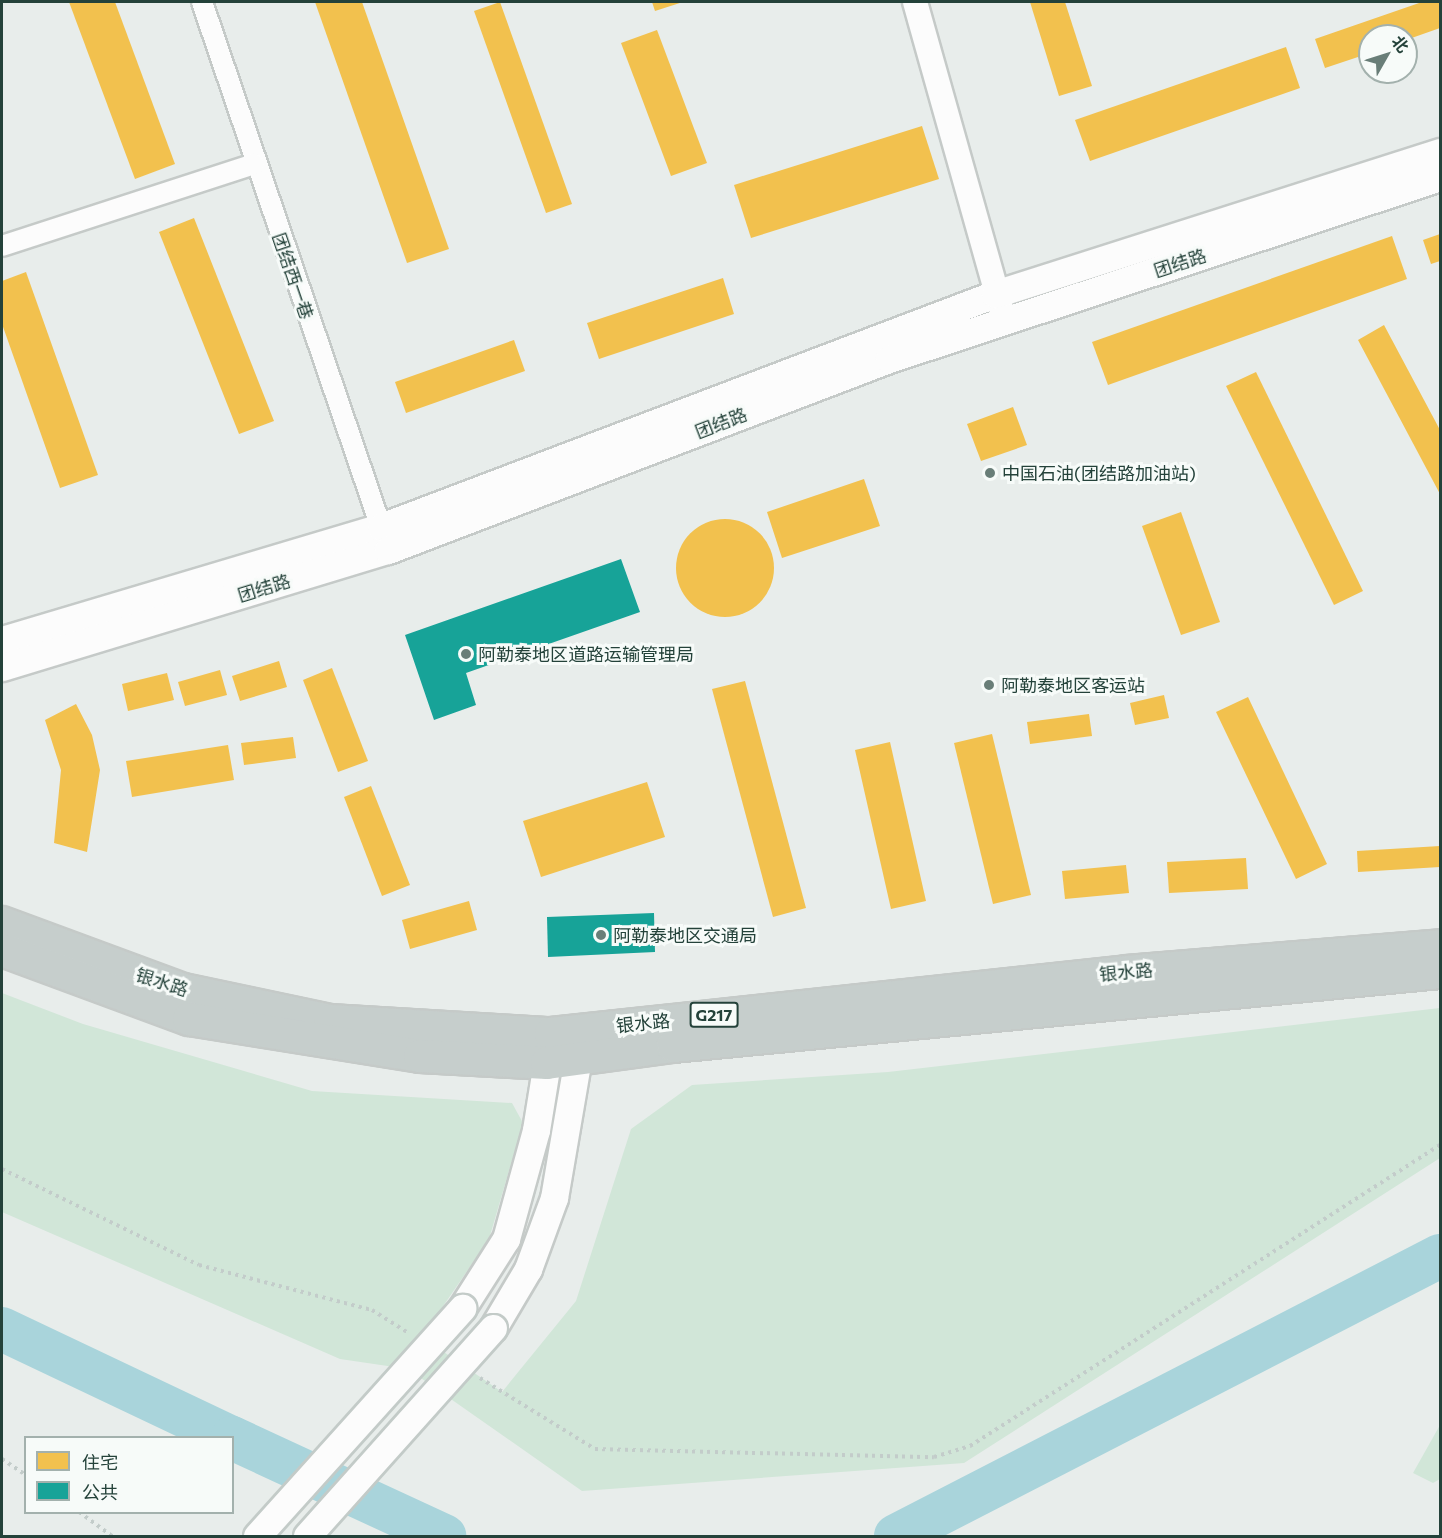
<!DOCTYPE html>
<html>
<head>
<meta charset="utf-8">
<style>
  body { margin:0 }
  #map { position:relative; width:1442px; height:1538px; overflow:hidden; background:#e8edeb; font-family:Commissioner,"Noto Sans SC",sans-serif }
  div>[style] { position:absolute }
  .green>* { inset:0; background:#d1e6d8 }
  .homes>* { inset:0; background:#f2c14e }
  .round { border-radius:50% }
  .public>* { inset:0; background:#17a398 }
  .river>* { height:44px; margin:-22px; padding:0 22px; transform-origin:22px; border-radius:22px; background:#a9d4db }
  .path>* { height:4px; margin-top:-2px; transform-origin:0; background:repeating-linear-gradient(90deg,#c3ccca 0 3px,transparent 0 7.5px) }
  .roads { filter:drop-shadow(2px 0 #c5cac8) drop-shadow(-2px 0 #c5cac8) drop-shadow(0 2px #c5cac8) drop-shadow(0 -2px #c5cac8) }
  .minor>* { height:20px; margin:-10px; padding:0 10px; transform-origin:10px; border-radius:10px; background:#fcfcfc }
  .tertiary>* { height:24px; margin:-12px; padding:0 12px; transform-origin:12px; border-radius:12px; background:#fcfcfc }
  .secondary>* { height:27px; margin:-13.5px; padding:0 13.5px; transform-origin:13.5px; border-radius:13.5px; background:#fcfcfc }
  .trunk>* { height:32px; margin:-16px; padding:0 16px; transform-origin:16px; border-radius:16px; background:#c6cecc }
  .bridges { filter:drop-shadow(2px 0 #c3cbc8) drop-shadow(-2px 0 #c3cbc8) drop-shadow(0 2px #c3cbc8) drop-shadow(0 -2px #c3cbc8) }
  .secondary-bridge>* { height:27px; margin:-13.5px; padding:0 13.5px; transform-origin:13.5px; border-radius:13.5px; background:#fcfcfc }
  .dots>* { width:16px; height:16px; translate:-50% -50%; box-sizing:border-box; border:3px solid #f7fbf9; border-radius:50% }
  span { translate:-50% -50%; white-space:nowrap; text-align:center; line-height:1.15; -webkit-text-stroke:6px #f7fbf9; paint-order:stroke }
  .shield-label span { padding:2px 4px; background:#f7fbf9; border:2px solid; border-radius:4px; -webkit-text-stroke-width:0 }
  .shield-label { font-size:16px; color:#24423a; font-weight:700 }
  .street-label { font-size:18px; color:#24423a }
  .poi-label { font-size:18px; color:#24423a }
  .left { translate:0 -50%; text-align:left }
  .frame { position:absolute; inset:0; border:3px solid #24423a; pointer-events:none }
  .legend { position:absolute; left:24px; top:1436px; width:210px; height:78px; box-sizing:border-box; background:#f7fbf9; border:2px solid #a3b1ad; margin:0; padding:8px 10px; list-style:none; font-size:18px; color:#24423a }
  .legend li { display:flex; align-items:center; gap:12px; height:30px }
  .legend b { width:30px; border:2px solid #a3b1ad }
  .north { position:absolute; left:1358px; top:24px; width:60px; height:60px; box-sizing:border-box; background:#f7fbf9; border:2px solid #a3b1ad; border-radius:50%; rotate:51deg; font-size:16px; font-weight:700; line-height:24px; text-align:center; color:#24423a }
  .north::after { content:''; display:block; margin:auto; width:21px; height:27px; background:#697e78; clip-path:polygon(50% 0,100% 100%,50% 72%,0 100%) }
</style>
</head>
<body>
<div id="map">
  <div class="green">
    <div style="clip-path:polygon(2px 993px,83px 1024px,312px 1091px,512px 1103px,523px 1123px,489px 1239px,422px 1337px,502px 1392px,576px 1301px,631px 1129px,692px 1085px,888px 1072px,1440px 1008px,1440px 1158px,964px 1463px,582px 1491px,408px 1369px,340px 1359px,2px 1212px)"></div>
    <div style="clip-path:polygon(1440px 1425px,1440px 1479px,1433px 1483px,1413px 1473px)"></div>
  </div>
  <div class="homes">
    <div style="clip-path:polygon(69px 2px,115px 2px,175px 164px,135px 179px)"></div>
    <div style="clip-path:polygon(315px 2px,362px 2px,449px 249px,407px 263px)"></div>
    <div style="clip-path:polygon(500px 2px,572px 204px,546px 213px,474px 11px)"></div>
    <div style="clip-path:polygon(652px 2px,683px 2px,655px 11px)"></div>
    <div style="clip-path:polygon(1030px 2px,1065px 2px,1092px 86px,1059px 96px)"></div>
    <div style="clip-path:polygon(1422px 2px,1440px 2px,1440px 28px,1406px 40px,1370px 36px,1370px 53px,1325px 68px,1315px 39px)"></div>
    <div style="clip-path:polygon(657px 30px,707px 163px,671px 176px,621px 43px)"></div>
    <div style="clip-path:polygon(1286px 47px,1300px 88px,1090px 161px,1075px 120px)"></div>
    <div style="clip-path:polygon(922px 126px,939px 179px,751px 238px,734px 185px)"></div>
    <div style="clip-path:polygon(194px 218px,274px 421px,239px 434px,159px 232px)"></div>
    <div style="clip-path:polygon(1440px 234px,1440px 261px,1431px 264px,1423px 240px)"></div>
    <div style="clip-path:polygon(1392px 236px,1407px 279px,1108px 385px,1092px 342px)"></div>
    <div style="clip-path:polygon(26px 272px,98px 475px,60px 488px,2px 324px,2px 281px)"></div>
    <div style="clip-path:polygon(723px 278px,734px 314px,599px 359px,587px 323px)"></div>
    <div style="clip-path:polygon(1384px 325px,1440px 430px,1440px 494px,1358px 340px)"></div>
    <div style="clip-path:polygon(514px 340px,525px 371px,406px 413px,395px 382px)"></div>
    <div style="clip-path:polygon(1256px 372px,1363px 591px,1334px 605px,1226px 386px)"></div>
    <div style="clip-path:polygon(1013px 407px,1027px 445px,981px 461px,967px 424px)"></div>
    <div style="clip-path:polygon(864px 479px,880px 526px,782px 558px,767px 512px)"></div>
    <div style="clip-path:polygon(1181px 512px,1220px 622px,1181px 635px,1142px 526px)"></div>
    <div class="round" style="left:676px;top:519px;width:98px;height:98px"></div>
    <div style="clip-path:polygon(279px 661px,287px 687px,240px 701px,232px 676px)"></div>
    <div style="clip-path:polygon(332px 668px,368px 761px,338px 772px,303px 680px)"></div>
    <div style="clip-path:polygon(220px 670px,227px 695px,185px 706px,178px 682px)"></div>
    <div style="clip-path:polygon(167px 673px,174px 700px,128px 711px,122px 684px)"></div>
    <div style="clip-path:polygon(745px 681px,806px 908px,773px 917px,712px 689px)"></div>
    <div style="clip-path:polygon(1164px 695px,1169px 718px,1135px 725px,1130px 703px)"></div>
    <div style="clip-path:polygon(1248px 697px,1327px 864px,1296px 879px,1216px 712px)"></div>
    <div style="clip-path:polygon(76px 704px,92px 735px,100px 770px,87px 852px,54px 843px,61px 770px,45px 720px)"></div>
    <div style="clip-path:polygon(1089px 714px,1092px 736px,1030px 744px,1027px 722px)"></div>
    <div style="clip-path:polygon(992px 734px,1031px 895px,993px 904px,954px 743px)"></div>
    <div style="clip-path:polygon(293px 737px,296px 758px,244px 765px,241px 743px)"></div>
    <div style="clip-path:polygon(890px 742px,926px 901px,891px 909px,855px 750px)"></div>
    <div style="clip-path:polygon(228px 745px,234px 780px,132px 797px,126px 761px)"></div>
    <div style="clip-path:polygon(647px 782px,665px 837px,541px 877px,523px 821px)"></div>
    <div style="clip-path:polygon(371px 786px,410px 885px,382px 896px,344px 797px)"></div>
    <div style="clip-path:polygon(1440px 846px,1440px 867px,1358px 872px,1357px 851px)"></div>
    <div style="clip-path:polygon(1246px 858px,1248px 889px,1169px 893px,1167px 862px)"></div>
    <div style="clip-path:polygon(1126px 865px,1129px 893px,1065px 899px,1062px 871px)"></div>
    <div style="clip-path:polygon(469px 901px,477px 930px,410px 949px,402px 920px)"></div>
  </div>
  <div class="public">
    <div style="clip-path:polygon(621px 559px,640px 612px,466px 673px,476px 705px,434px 720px,405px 635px)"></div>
    <div style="clip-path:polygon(654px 913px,655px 952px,548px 957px,547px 917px)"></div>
  </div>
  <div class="river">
    <div style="left:2px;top:1329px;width:255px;rotate:25.4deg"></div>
    <div style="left:232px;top:1438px;width:234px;rotate:24.8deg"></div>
    <div style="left:896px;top:1536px;width:612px;rotate:-27.24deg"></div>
  </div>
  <div class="path">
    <div style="left:2px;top:1169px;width:219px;rotate:26deg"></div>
    <div style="left:199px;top:1265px;width:179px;rotate:14.6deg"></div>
    <div style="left:372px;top:1310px;width:41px;rotate:32.2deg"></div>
    <div style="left:480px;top:1378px;width:135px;rotate:31.7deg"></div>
    <div style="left:595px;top:1449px;width:339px;rotate:1.4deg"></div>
    <div style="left:934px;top:1457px;width:38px;rotate:-17deg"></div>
    <div style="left:970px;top:1446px;width:558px;rotate:-32.64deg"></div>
    <div style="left:2px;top:1459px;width:29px;rotate:34deg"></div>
    <div style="left:79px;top:1512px;width:41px;rotate:36deg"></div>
  </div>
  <div class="roads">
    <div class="minor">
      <div style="left:202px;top:2px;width:567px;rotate:71.18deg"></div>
      <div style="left:2px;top:246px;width:265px;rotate:-18deg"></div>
    </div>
    <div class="tertiary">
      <div style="left:915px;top:2px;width:322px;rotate:74.3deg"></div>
    </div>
    <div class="secondary">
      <div style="left:2px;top:640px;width:395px;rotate:-16.6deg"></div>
      <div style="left:381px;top:527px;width:657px;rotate:-20.78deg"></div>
      <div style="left:995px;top:294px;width:467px;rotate:-17.7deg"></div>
      <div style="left:2px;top:667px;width:403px;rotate:-16.9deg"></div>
      <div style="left:388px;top:550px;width:536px;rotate:-20.87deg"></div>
      <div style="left:889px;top:359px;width:580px;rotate:-18.28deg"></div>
      <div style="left:462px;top:1308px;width:82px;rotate:-57.5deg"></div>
      <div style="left:506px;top:1239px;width:113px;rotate:-74.6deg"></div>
      <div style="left:536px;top:1130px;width:87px;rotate:-80.8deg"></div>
      <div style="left:493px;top:1328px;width:69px;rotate:-59.3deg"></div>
      <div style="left:528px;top:1269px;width:76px;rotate:-69.9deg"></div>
      <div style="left:554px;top:1198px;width:160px;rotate:-80.3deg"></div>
    </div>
    <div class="trunk">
      <div style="left:2px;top:923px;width:193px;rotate:20.3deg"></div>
      <div style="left:183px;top:990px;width:150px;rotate:11.9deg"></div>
      <div style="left:330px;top:1021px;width:221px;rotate:3.4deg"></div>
      <div style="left:551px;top:1034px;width:579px;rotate:-6.14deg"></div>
      <div style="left:1127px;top:972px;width:314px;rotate:-4.7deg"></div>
      <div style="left:2px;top:950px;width:199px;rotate:20.3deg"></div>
      <div style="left:189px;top:1019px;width:234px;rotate:9.1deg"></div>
      <div style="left:420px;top:1056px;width:127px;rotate:3.2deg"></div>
      <div style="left:547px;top:1063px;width:127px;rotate:-7.7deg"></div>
      <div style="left:673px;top:1046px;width:771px;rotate:-5.51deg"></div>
    </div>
  </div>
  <div class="bridges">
    <div class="secondary-bridge">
      <div style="left:257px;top:1536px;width:307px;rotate:-48deg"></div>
      <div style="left:307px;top:1536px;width:279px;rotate:-48.2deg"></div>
    </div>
  </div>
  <div class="dots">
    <div style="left:990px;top:473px;background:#697e78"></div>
    <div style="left:466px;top:654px;background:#697e78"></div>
    <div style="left:989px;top:685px;background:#697e78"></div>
    <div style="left:601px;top:935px;background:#697e78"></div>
  </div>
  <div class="shield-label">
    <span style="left:714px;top:1015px">G217</span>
  </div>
  <div class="street-label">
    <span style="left:1180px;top:263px;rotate:-18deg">团结路</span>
    <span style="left:293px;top:276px;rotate:71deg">团结西一巷</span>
    <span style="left:721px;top:423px;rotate:-21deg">团结路</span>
    <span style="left:264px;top:588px;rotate:-17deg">团结路</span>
    <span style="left:1126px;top:972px;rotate:-5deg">银水路</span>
    <span style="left:162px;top:982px;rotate:18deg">银水路</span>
    <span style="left:643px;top:1023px;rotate:-6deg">银水路</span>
  </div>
  <div class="poi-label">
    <span class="left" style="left:1002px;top:473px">中国石油(团结路加油站)</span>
    <span class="left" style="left:478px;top:654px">阿勒泰地区道路运输管理局</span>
    <span class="left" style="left:1001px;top:685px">阿勒泰地区客运站</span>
    <span class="left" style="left:613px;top:935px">阿勒泰地区交通局</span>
  </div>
  <div class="frame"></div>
  <ul class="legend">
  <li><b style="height:16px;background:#f2c14e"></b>住宅</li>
  <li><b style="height:16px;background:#17a398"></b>公共</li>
  </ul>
  <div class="north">北</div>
</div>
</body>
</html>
